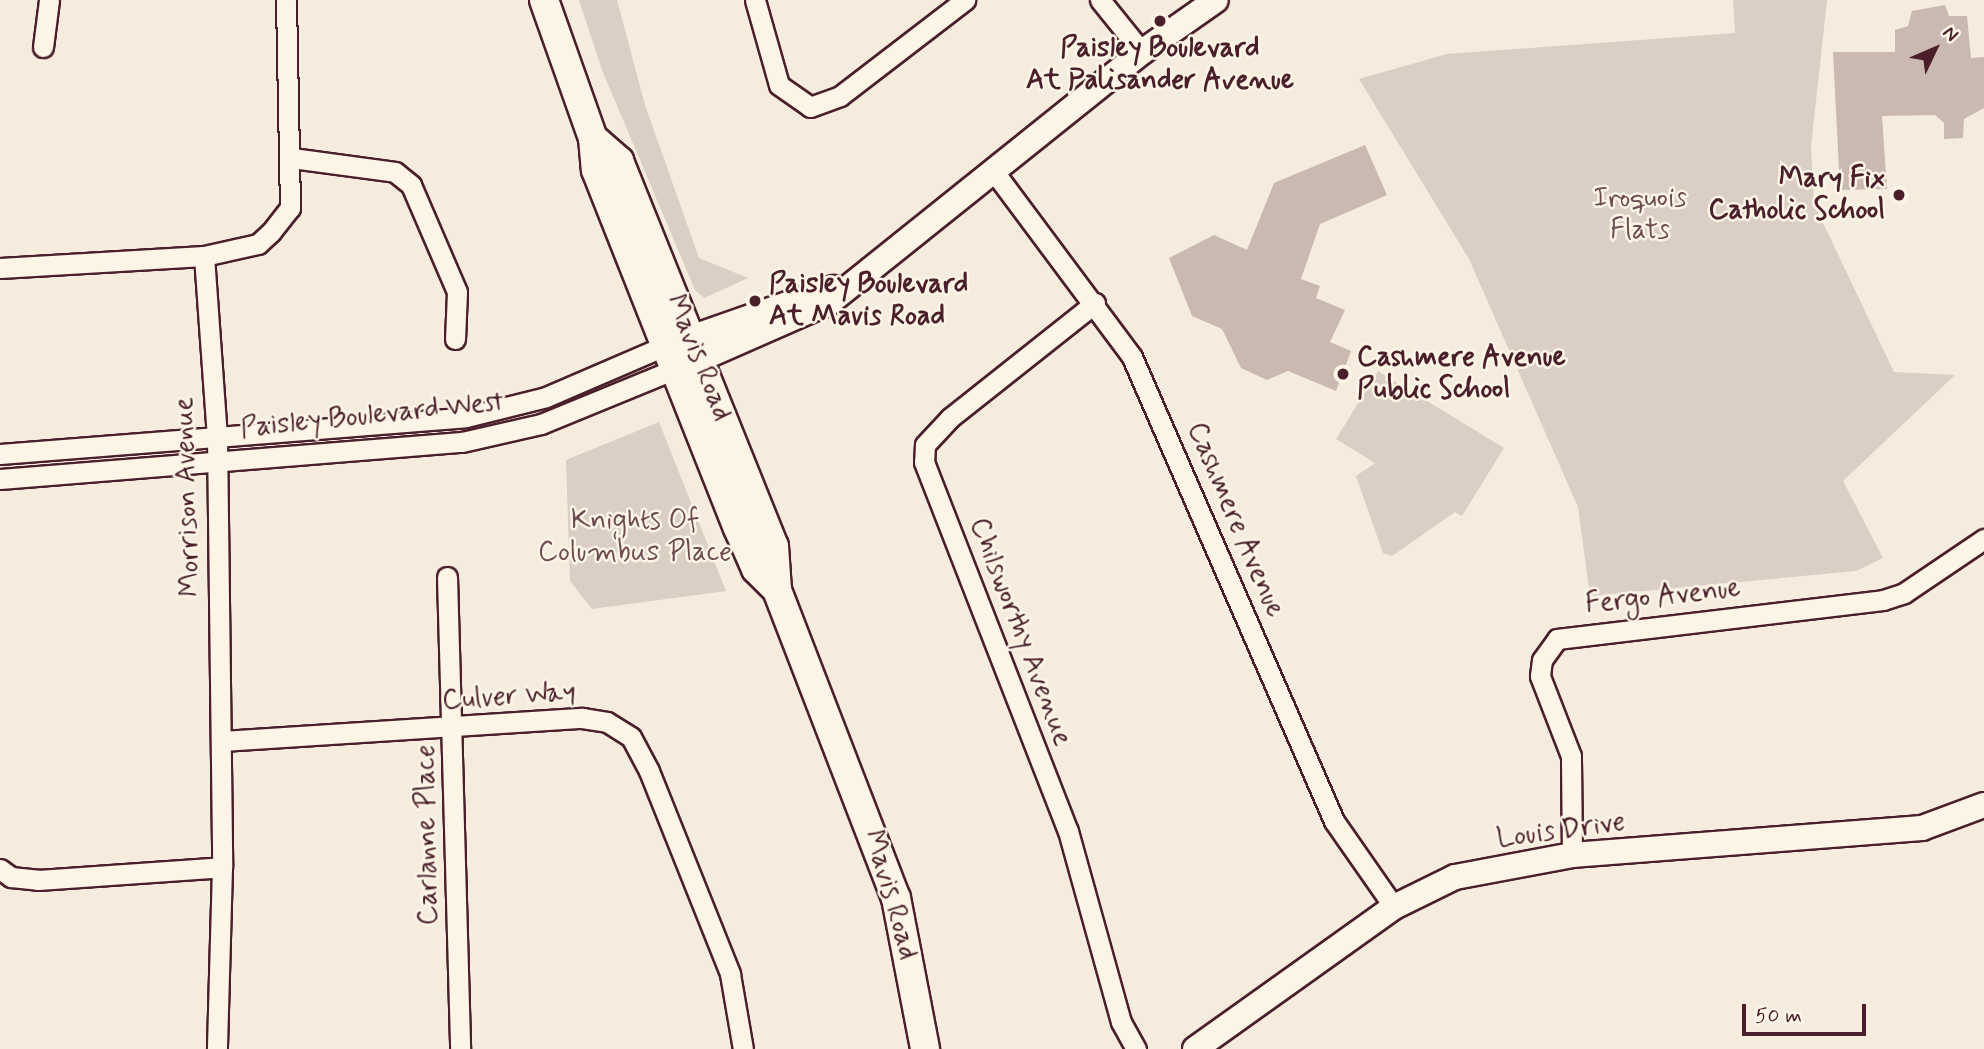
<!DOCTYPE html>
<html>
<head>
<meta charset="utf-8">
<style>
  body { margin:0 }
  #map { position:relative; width:1984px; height:1049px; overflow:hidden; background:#f5ecde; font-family:Mynerve,sans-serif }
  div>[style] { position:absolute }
  .green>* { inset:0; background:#dbcec4 }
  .building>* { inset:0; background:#cab9b1 }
  .roads { filter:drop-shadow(2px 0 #4a1f2b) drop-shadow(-2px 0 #4a1f2b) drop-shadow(0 2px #4a1f2b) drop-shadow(0 -2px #4a1f2b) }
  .minor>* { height:19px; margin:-9.5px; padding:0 9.5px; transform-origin:9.5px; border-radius:9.5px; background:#fcf5e5 }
  .tertiary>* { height:24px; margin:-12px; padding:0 12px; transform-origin:12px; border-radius:12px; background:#fcf5e5 }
  .secondary>* { height:28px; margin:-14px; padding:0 14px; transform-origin:14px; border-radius:14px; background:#fcf5e5 }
  .dots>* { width:19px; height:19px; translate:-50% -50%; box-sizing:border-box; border:4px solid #fcf5e5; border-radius:50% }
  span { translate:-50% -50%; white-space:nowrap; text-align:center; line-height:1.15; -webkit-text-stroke:5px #fcf5e5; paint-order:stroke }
  .poi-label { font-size:28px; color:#4a1f2b; font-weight:700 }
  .right { translate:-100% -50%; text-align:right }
  .left { translate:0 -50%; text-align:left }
  .park-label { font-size:28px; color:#6e4b51 }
  .street-label { font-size:28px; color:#4a1f2b }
  .north { position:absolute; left:1900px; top:14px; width:70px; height:70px; -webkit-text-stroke:5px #fcf5e5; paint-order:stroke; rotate:46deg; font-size:19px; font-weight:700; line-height:28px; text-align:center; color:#4a1f2b }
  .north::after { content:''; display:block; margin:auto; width:24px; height:32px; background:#4a1f2b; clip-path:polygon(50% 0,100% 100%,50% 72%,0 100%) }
  .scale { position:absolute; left:1742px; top:1004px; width:124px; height:32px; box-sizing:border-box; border:4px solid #4a1f2b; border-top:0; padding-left:9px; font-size:21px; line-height:24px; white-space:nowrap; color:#4a1f2b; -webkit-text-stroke:5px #fcf5e5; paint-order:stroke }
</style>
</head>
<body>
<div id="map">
  <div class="green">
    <div style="clip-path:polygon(579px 0,617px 0,645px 105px,699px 258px,748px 278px,704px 298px,695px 290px,602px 70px)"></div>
    <div style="clip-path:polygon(1733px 0,1827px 0,1811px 147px,1814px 204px,1894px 372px,1955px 375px,1843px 481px,1883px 558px,1856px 571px,1590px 596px,1578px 507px,1469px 259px,1359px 79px,1447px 54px,1735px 33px)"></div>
    <div style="clip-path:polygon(1378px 371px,1504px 448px,1462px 516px,1455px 512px,1392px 556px,1383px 553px,1356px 476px,1375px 463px,1336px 439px)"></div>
    <div style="clip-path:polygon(659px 422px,726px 591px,592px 609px,570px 581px,566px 460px)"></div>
  </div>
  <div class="building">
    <div style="clip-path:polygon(1945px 5px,1949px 16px,1967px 16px,1971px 58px,1984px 57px,1984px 108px,1964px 119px,1963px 138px,1944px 139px,1944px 123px,1935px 115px,1882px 116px,1887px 189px,1840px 190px,1833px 52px,1895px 52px,1895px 30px,1908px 26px,1912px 11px)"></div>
    <div style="clip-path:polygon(1365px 145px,1387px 195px,1320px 224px,1301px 279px,1320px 286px,1316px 298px,1345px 310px,1330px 342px,1351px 351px,1336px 391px,1288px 371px,1267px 380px,1241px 368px,1222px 329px,1192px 316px,1169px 258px,1214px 235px,1247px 250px,1274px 183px)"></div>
  </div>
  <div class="roads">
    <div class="minor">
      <div style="left:755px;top:0;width:88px;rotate:74.2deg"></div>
      <div style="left:779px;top:85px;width:38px;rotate:35deg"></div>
      <div style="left:810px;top:107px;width:32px;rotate:-20deg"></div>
      <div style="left:840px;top:96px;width:158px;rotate:-37.5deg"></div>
      <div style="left:1100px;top:0;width:67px;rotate:51.1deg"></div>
      <div style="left:43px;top:47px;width:47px;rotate:-82.7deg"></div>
      <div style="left:292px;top:158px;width:104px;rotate:7.7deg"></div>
      <div style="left:395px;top:172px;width:21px;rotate:39deg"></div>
      <div style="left:411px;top:185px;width:116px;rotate:66.7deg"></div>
      <div style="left:457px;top:292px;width:47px;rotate:92.4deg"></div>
      <div style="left:995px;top:173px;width:229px;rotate:53.3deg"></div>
      <div style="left:1132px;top:357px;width:506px;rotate:66.47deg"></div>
      <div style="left:1334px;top:821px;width:105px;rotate:55.1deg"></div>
      <div style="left:204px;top:256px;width:180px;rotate:85.9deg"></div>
      <div style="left:217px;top:436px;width:431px;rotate:89.3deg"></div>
      <div style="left:222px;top:867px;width:182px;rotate:91.6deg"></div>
      <div style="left:0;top:268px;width:204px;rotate:-3.4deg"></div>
      <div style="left:204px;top:256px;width:55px;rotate:-12.5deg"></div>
      <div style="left:258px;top:244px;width:18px;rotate:-43deg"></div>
      <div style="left:271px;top:232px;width:31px;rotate:-52deg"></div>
      <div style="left:290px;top:208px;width:208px;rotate:-91.1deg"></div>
      <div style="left:1095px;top:303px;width:185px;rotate:141.6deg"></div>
      <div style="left:950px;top:418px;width:37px;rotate:133deg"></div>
      <div style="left:925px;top:445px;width:17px;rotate:93deg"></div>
      <div style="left:924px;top:462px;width:396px;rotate:68.7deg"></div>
      <div style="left:1068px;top:831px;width:198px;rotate:74.5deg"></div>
      <div style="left:1121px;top:1022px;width:31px;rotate:61deg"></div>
      <div style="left:0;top:454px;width:467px;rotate:-4.5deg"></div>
      <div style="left:466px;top:417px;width:82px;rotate:-14deg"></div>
      <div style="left:546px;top:397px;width:132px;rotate:-23.3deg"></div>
      <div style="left:0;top:479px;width:463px;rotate:-4.6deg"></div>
      <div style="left:462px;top:442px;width:81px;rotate:-12.8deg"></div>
      <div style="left:541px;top:424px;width:145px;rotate:-22.3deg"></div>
      <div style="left:447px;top:577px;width:472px;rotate:88.4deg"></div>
      <div style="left:222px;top:741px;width:361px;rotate:-3.7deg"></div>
      <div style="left:582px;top:718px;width:25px;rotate:9deg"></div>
      <div style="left:607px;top:722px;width:28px;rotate:32deg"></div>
      <div style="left:631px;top:737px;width:38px;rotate:62deg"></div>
      <div style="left:649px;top:771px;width:219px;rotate:68.2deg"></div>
      <div style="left:730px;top:974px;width:76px;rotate:80.2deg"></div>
      <div style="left:1572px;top:855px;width:99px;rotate:-90.6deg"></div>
      <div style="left:1571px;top:756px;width:86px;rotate:-111.2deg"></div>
      <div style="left:1540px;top:676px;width:16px;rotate:-83deg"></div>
      <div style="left:1542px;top:660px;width:26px;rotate:-54deg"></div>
      <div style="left:1557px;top:639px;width:328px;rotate:-6.8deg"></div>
      <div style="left:1883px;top:600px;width:22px;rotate:-18deg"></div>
      <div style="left:1904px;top:593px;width:97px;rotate:-34deg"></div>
      <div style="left:0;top:869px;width:14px;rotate:36deg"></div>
      <div style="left:11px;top:877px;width:27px;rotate:6deg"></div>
      <div style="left:38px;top:880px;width:184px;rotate:-4deg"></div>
    </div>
    <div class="tertiary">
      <div style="left:673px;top:344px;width:170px;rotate:-19.3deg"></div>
      <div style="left:682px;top:367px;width:162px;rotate:-23.7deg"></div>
      <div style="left:830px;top:302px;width:400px;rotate:-38.7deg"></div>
      <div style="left:1142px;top:52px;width:90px;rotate:-35.1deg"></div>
      <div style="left:1195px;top:1049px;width:244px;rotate:-35.5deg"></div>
      <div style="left:1394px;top:907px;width:68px;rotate:-26.2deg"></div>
      <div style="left:1455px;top:877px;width:119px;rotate:-10.6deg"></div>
      <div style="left:1572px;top:855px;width:351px;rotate:-4.4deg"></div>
      <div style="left:1922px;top:828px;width:66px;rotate:-20.4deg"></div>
    </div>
    <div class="secondary">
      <div style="left:544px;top:0;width:146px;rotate:70.5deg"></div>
      <div style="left:593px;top:138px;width:32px;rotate:85deg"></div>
      <div style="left:596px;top:170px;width:385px;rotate:68.4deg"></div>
      <div style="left:738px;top:528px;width:45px;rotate:66.3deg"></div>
      <div style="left:756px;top:569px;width:30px;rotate:45deg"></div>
      <div style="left:593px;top:138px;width:35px;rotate:41deg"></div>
      <div style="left:619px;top:161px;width:415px;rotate:68.1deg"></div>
      <div style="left:774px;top:546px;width:44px;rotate:86.1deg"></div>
      <div style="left:777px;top:590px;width:330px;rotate:68.9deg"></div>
      <div style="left:896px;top:898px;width:154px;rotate:79.1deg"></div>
    </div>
  </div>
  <div class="dots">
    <div style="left:1160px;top:21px;background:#4a1f2b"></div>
    <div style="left:1899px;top:195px;background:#4a1f2b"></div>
    <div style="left:755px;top:301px;background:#4a1f2b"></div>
    <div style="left:1343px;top:374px;background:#4a1f2b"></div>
  </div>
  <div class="poi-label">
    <span style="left:1160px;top:65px">Paisley Boulevard<br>At Palisander Avenue</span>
    <span class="right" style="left:1885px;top:195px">Mary Fix<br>Catholic School</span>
    <span class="left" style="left:769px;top:301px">Paisley Boulevard<br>At Mavis Road</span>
    <span class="left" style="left:1357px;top:374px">Cashmere Avenue<br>Public School</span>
  </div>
  <div class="park-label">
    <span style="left:1640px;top:215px">Iroquois<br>Flats</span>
    <span style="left:635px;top:537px">Knights Of<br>Columbus Place</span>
  </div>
  <div class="street-label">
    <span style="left:698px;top:358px;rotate:68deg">Mavis Road</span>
    <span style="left:372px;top:416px;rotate:-6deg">Paisley Boulevard West</span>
    <span style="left:188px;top:497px;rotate:-92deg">Morrison Avenue</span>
    <span style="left:1235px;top:520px;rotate:67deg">Cashmere Avenue</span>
    <span style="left:1663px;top:597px;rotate:-6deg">Fergo Avenue</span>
    <span style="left:1020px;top:632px;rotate:69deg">Chilsworthy Avenue</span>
    <span style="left:509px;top:697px;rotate:-4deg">Culver Way</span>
    <span style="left:1561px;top:831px;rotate:-8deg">Louis Drive</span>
    <span style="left:428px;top:835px;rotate:-91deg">Carlanne Place</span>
    <span style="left:890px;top:895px;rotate:74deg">Mavis Road</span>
  </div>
  <div class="north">N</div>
  <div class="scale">50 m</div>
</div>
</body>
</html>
